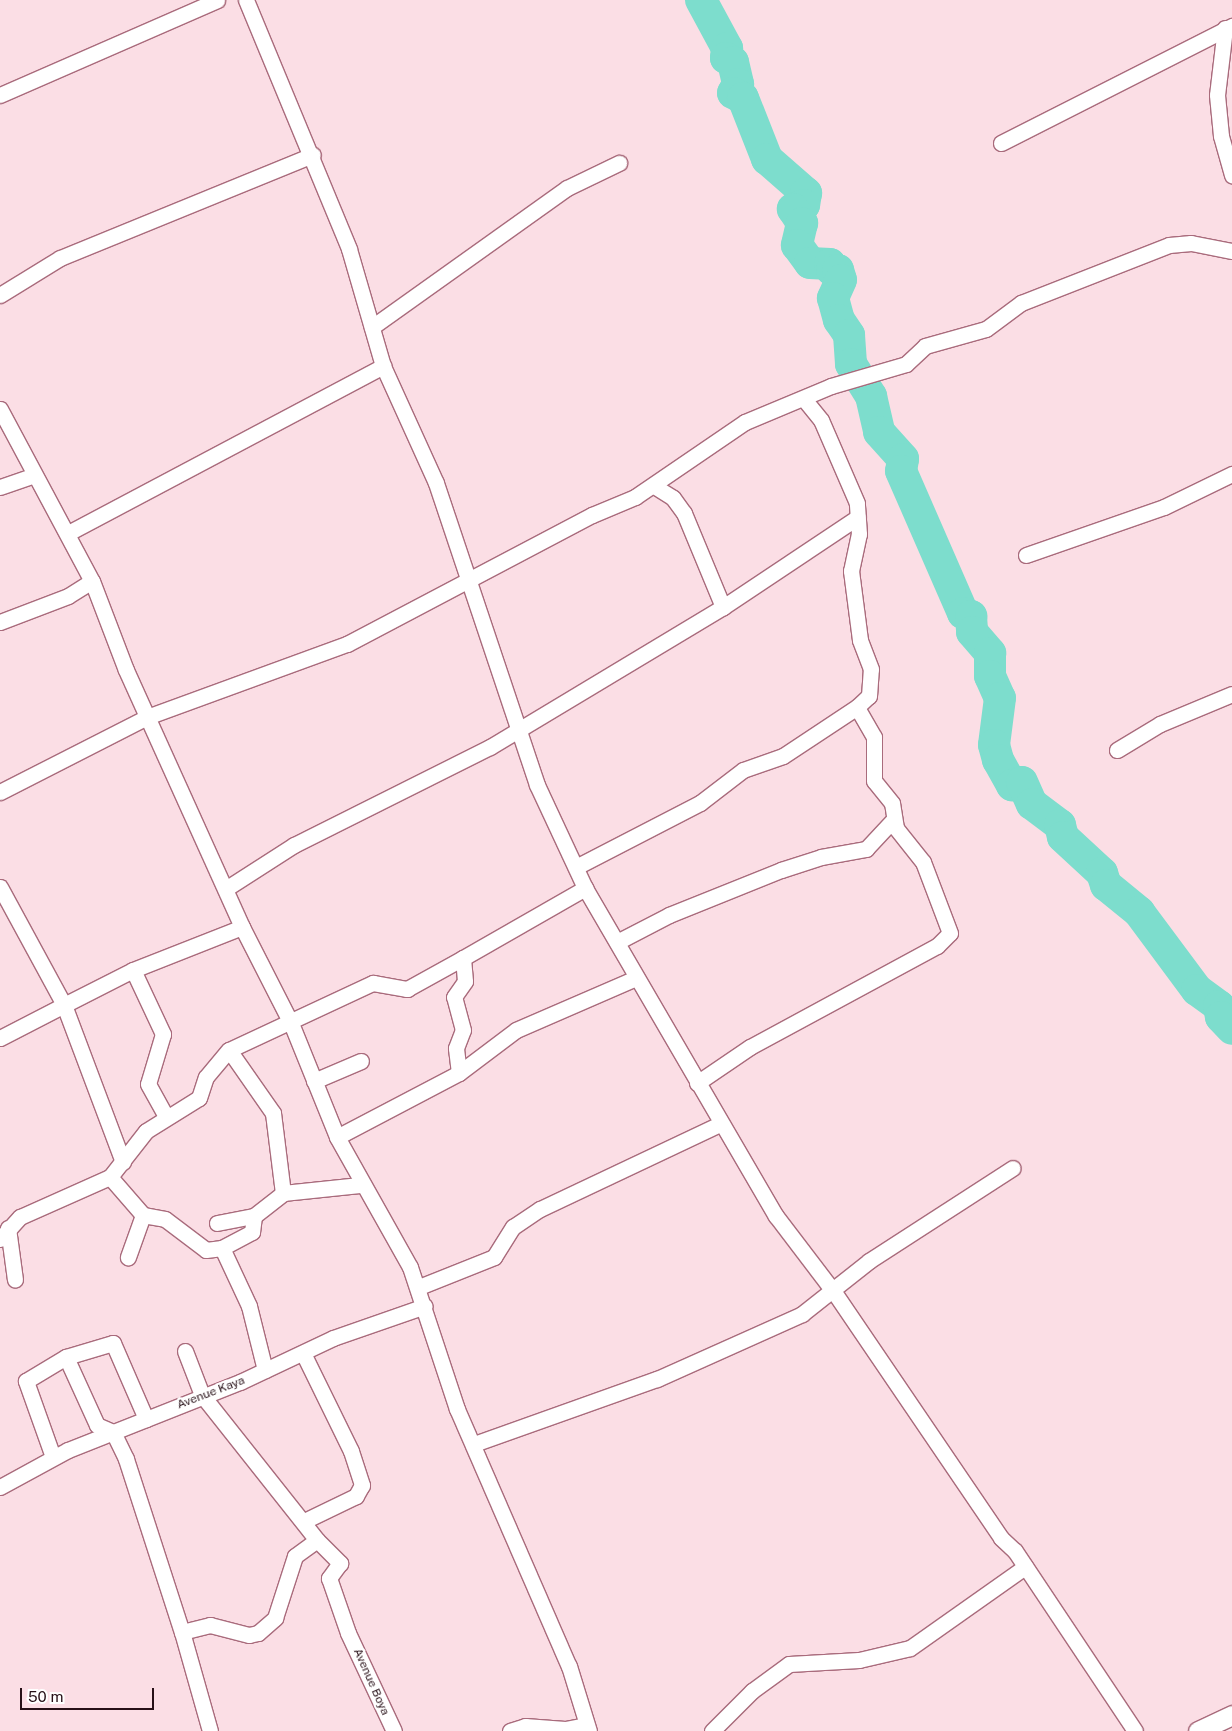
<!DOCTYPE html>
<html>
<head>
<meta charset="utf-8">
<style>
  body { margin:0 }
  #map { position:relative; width:1232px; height:1731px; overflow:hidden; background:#fbdee5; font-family:"Public Sans",sans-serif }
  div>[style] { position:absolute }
  .river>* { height:32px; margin:-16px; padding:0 16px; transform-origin:16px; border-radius:16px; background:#7dddcd }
  .roads { filter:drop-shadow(1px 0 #a96b7c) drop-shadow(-1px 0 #a96b7c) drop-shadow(0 1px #a96b7c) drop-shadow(0 -1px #a96b7c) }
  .minor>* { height:15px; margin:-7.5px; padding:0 7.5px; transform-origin:7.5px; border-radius:7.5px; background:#fff }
  .tertiary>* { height:19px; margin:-9.5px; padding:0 9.5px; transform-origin:9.5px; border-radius:9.5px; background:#fff }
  span { translate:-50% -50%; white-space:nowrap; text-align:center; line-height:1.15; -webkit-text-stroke:4px #fff; paint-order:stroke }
  .street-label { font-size:12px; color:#271017 }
  .scale { position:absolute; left:20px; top:1688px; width:134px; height:22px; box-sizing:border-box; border:2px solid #271017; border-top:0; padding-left:6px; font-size:15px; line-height:18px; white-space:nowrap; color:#271017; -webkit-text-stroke:4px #fff; paint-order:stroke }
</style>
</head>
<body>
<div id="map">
  <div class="river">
    <div style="left:701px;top:0;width:55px;rotate:61.6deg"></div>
    <div style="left:727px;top:48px;width:10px;rotate:96deg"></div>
    <div style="left:726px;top:58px;width:8px;rotate:30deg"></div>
    <div style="left:733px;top:62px;width:23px;rotate:77deg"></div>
    <div style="left:738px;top:84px;width:10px;rotate:119deg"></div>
    <div style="left:733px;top:93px;width:11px;rotate:27deg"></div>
    <div style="left:743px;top:98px;width:66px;rotate:68.5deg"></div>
    <div style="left:767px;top:159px;width:52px;rotate:41.1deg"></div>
    <div style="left:806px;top:193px;width:12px;rotate:99deg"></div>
    <div style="left:804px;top:205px;width:12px;rotate:160deg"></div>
    <div style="left:793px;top:209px;width:17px;rotate:57deg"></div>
    <div style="left:802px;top:223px;width:23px;rotate:103deg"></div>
    <div style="left:797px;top:245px;width:22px;rotate:54deg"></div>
    <div style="left:810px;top:263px;width:20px;rotate:3deg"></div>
    <div style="left:830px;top:264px;width:6px;rotate:72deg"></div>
    <div style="left:832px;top:270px;width:6px"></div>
    <div style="left:838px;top:270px;width:10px;rotate:73deg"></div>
    <div style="left:841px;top:280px;width:20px;rotate:114deg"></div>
    <div style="left:833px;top:298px;width:23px;rotate:75deg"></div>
    <div style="left:839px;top:320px;width:18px;rotate:56deg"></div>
    <div style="left:849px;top:335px;width:29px;rotate:86deg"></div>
    <div style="left:851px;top:364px;width:38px;rotate:58deg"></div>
    <div style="left:871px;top:396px;width:37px;rotate:77deg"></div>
    <div style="left:879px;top:432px;width:36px;rotate:48deg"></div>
    <div style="left:903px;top:459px;width:12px;rotate:99deg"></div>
    <div style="left:901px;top:471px;width:155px;rotate:66.4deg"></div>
    <div style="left:963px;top:613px;width:9px;rotate:21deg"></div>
    <div style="left:971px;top:616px;width:16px;rotate:86deg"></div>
    <div style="left:972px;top:632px;width:28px;rotate:49deg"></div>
    <div style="left:990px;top:653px;width:23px;rotate:90deg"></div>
    <div style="left:990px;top:676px;width:24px;rotate:66deg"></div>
    <div style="left:1000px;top:698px;width:47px;rotate:97.3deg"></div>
    <div style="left:994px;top:745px;width:16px;rotate:75deg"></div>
    <div style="left:998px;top:760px;width:29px;rotate:61deg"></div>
    <div style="left:1012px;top:785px;width:10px;rotate:-17deg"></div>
    <div style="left:1022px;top:782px;width:24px;rotate:66deg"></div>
    <div style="left:1032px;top:804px;width:35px;rotate:37deg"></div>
    <div style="left:1060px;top:825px;width:12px;rotate:76deg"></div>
    <div style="left:1063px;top:837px;width:53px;rotate:42.7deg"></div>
    <div style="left:1102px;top:873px;width:13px;rotate:72deg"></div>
    <div style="left:1106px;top:885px;width:43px;rotate:39.3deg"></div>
    <div style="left:1139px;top:912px;width:97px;rotate:53.4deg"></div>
    <div style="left:1197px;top:990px;width:27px;rotate:36deg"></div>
    <div style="left:1219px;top:1006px;width:11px;rotate:80deg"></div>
    <div style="left:1221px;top:1017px;width:16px;rotate:47deg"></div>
  </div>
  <div class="roads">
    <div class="minor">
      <div style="left:246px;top:0;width:269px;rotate:67.5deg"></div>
      <div style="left:349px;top:249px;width:122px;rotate:73.8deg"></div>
      <div style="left:383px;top:366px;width:128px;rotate:65.6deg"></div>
      <div style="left:436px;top:483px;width:318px;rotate:71.5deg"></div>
      <div style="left:537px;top:785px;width:114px;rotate:65deg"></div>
      <div style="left:585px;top:888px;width:380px;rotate:59.8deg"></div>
      <div style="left:776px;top:1216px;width:96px;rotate:52.7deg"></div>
      <div style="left:834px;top:1292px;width:297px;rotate:55.8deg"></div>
      <div style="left:1001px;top:1538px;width:19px;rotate:43deg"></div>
      <div style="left:1015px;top:1551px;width:216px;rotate:56.3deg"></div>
      <div style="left:1225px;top:28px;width:67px;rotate:96.8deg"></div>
      <div style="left:1217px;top:95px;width:41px;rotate:84.4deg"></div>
      <div style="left:1221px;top:136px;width:41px;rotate:74.2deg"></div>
      <div style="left:0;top:95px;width:237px;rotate:-23.6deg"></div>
      <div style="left:1001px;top:143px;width:259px;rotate:-26.9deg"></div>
      <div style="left:0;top:295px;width:70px;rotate:-31.7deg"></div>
      <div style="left:60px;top:258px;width:273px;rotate:-22.2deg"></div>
      <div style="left:372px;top:327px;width:239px;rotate:-35.5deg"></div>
      <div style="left:567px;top:188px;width:58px;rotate:-25.7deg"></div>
      <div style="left:0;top:409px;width:195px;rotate:61.9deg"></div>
      <div style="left:92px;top:581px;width:95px;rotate:69.1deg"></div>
      <div style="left:126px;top:670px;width:282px;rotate:65.7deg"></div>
      <div style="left:242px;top:927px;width:108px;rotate:63deg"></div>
      <div style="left:291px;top:1023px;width:123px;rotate:68deg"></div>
      <div style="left:337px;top:1137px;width:149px;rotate:60.7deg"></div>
      <div style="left:410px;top:1267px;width:150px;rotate:71.7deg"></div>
      <div style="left:457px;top:1409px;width:280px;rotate:66.5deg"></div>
      <div style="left:569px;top:1666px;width:68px;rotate:72.9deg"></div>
      <div style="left:654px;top:486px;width:22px;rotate:32deg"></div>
      <div style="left:673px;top:498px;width:19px;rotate:54deg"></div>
      <div style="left:684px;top:513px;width:102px;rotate:67.5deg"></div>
      <div style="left:0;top:487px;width:36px;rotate:-19deg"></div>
      <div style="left:68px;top:533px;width:357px;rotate:-27.9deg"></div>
      <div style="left:1026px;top:555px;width:146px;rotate:-19.2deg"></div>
      <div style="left:1164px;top:507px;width:76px;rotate:-25.9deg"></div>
      <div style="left:0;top:622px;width:73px;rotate:-20.9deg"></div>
      <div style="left:68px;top:596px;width:28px;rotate:-32deg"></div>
      <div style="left:1117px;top:750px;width:50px;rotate:-31.2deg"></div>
      <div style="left:1160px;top:724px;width:78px;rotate:-22.6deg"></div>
      <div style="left:0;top:792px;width:165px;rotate:-27deg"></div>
      <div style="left:147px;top:717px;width:213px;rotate:-20.1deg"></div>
      <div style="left:347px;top:644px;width:277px;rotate:-27.8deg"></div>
      <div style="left:592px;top:515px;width:47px;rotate:-22.7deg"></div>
      <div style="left:635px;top:497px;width:133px;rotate:-34.3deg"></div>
      <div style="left:745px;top:422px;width:93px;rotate:-22.7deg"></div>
      <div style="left:831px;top:386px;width:78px;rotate:-16.3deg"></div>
      <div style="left:906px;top:364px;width:26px;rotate:-43deg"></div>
      <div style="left:925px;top:346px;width:63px;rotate:-15.6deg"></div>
      <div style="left:986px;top:329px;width:44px;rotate:-36.6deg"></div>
      <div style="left:1021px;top:303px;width:159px;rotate:-21.4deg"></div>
      <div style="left:1169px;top:245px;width:22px;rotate:-5deg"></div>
      <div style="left:1191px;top:243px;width:42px;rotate:11deg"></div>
      <div style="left:576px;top:867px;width:140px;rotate:-27.3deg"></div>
      <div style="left:700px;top:803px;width:54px;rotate:-37.5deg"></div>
      <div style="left:743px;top:770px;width:42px;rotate:-19.3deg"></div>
      <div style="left:783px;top:756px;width:89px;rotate:-33.5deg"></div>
      <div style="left:0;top:887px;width:134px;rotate:61.5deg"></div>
      <div style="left:64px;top:1005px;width:72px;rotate:152.7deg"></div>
      <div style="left:227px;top:888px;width:80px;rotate:-32.7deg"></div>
      <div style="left:294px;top:845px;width:219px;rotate:-26.6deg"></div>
      <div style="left:490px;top:747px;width:272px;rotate:-31deg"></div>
      <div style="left:723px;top:607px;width:162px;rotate:-33.7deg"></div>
      <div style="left:617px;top:942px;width:59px;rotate:-27.4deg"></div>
      <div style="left:669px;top:915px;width:121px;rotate:-21.9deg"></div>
      <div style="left:781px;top:870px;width:42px;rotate:-18deg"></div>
      <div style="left:821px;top:857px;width:46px;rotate:-10.1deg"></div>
      <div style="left:866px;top:849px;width:40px;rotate:-47deg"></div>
      <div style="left:133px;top:970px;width:117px;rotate:-21.5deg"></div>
      <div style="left:229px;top:1050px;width:77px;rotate:55.1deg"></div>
      <div style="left:273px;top:1113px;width:81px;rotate:82.9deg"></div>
      <div style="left:459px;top:1073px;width:71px;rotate:-37deg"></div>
      <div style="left:516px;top:1030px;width:131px;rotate:-23.4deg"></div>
      <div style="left:314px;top:1081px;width:51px;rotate:-23.1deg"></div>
      <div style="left:697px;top:1083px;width:64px;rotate:-34.2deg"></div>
      <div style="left:750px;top:1047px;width:213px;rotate:-28.4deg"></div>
      <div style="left:937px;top:946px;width:18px;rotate:-45deg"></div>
      <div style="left:950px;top:933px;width:76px;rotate:-110.8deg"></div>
      <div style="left:923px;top:862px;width:43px;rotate:-128.5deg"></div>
      <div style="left:896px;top:828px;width:25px;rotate:-99deg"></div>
      <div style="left:892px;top:803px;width:28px;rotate:-129deg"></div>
      <div style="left:874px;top:781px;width:44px;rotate:-90deg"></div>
      <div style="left:874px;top:737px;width:34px;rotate:-120deg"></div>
      <div style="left:857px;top:707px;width:16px;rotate:-43deg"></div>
      <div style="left:869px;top:696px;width:27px;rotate:-86deg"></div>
      <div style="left:871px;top:669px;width:31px;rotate:-111deg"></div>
      <div style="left:860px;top:640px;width:70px;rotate:-97.4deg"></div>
      <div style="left:851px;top:571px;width:38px;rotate:-78deg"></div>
      <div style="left:859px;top:534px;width:31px;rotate:-94deg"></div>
      <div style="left:857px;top:503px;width:90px;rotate:-113.4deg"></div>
      <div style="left:821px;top:420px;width:28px;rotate:-129deg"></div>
      <div style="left:337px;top:1137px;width:138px;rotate:-27.7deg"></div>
      <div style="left:459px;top:1073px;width:25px;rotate:-97deg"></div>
      <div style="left:456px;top:1048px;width:19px;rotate:-69deg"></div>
      <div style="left:463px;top:1030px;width:34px;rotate:-105deg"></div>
      <div style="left:454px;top:997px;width:19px;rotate:-55deg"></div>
      <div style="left:465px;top:981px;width:23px;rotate:-95deg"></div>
      <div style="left:463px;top:958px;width:141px;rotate:-29.8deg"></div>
      <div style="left:123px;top:1162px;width:168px;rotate:-110.6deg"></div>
      <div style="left:64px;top:1005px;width:77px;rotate:-26.9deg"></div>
      <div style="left:133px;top:970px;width:71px;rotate:64.9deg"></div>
      <div style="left:163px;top:1034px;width:52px;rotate:106.7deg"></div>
      <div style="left:148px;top:1084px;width:37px;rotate:61deg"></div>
      <div style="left:110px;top:1177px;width:50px;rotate:49deg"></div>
      <div style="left:143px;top:1215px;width:45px;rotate:109.7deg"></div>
      <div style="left:143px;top:1215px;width:22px;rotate:10deg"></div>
      <div style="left:165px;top:1219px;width:51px;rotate:37.1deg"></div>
      <div style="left:206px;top:1250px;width:16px;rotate:-7deg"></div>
      <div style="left:222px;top:1248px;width:64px;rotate:65deg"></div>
      <div style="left:249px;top:1306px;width:66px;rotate:76deg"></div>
      <div style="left:254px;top:1216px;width:37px;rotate:-38deg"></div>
      <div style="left:283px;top:1193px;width:77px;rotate:-5.9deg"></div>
      <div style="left:217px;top:1223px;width:38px;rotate:-11deg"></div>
      <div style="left:254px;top:1216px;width:16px;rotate:97deg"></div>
      <div style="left:252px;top:1232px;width:34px;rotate:152deg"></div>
      <div style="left:8px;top:1228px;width:52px;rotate:82.3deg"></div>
      <div style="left:0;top:1239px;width:30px;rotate:-48deg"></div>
      <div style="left:20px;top:1217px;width:98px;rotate:-24deg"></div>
      <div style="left:110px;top:1177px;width:58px;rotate:-52deg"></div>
      <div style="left:146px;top:1131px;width:62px;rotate:-31.9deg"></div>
      <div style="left:199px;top:1098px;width:22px;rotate:-72deg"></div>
      <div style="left:206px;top:1077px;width:35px;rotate:-50deg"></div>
      <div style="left:229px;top:1050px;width:159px;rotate:-25deg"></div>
      <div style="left:373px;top:983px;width:35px;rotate:10deg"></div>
      <div style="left:407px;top:989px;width:64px;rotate:-29deg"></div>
      <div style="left:419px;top:1287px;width:81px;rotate:-21.8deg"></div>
      <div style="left:494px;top:1257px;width:36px;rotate:-58deg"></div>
      <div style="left:513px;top:1227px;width:32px;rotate:-34deg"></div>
      <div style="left:540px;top:1209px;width:199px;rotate:-25.3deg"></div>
      <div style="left:185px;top:1351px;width:47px;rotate:68.9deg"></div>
      <div style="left:202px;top:1395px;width:185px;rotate:51.6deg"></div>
      <div style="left:317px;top:1540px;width:33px;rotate:45deg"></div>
      <div style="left:340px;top:1563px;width:19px;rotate:126deg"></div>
      <div style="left:329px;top:1578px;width:58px;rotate:70.9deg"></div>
      <div style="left:348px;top:1633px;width:108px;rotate:64.9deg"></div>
      <div style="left:303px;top:1353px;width:109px;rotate:63.9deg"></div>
      <div style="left:351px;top:1451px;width:36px;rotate:72deg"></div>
      <div style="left:362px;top:1485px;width:13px;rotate:119deg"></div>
      <div style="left:356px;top:1496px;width:58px;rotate:154.3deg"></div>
      <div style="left:66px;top:1357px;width:49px;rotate:-16.6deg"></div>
      <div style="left:113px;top:1343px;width:83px;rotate:66.5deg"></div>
      <div style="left:474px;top:1444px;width:194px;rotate:-19.6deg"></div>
      <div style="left:657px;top:1379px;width:159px;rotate:-24.1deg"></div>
      <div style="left:802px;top:1314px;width:85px;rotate:-38.3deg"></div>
      <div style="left:869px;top:1261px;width:171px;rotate:-32.9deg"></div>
      <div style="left:53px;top:1457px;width:81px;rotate:-109.6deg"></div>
      <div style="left:26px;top:1381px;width:47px;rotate:-31deg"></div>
      <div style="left:66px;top:1357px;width:75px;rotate:65.5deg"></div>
      <div style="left:97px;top:1425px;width:17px;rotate:24deg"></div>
      <div style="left:113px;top:1432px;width:30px;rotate:64deg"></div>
      <div style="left:126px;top:1459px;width:182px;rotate:72.1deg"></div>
      <div style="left:0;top:1487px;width:77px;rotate:-28.6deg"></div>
      <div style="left:68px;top:1450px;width:185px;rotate:-21.6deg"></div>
      <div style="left:240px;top:1382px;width:103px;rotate:-25.3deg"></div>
      <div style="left:333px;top:1338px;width:97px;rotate:-19.2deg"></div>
      <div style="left:210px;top:1731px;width:103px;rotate:-105.8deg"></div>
      <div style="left:182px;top:1632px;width:29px;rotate:-14deg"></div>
      <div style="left:210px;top:1625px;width:40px;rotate:14.4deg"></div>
      <div style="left:249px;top:1635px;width:9px;rotate:-13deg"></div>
      <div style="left:258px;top:1633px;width:23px;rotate:-41deg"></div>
      <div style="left:275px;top:1618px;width:65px;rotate:-72.1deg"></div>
      <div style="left:295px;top:1556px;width:27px;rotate:-36deg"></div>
      <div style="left:510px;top:1731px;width:16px;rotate:-18deg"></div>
      <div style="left:525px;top:1726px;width:40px;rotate:4.3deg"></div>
      <div style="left:565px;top:1729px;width:21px;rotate:-11deg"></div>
      <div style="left:712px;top:1731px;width:57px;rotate:-45deg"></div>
      <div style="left:752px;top:1691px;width:46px;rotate:-36.1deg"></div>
      <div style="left:789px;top:1664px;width:70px;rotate:-3.3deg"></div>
      <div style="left:859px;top:1660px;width:52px;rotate:-13.2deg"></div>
      <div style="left:910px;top:1648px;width:141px;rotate:-35.2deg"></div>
    </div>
    <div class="tertiary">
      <div style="left:1198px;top:1731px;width:38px;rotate:-25deg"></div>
    </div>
  </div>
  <div class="street-label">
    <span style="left:211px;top:1393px;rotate:-21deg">Avenue Kaya</span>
    <span style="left:371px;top:1682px;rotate:66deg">Avenue Boya</span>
  </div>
  <div class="scale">50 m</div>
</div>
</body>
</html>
